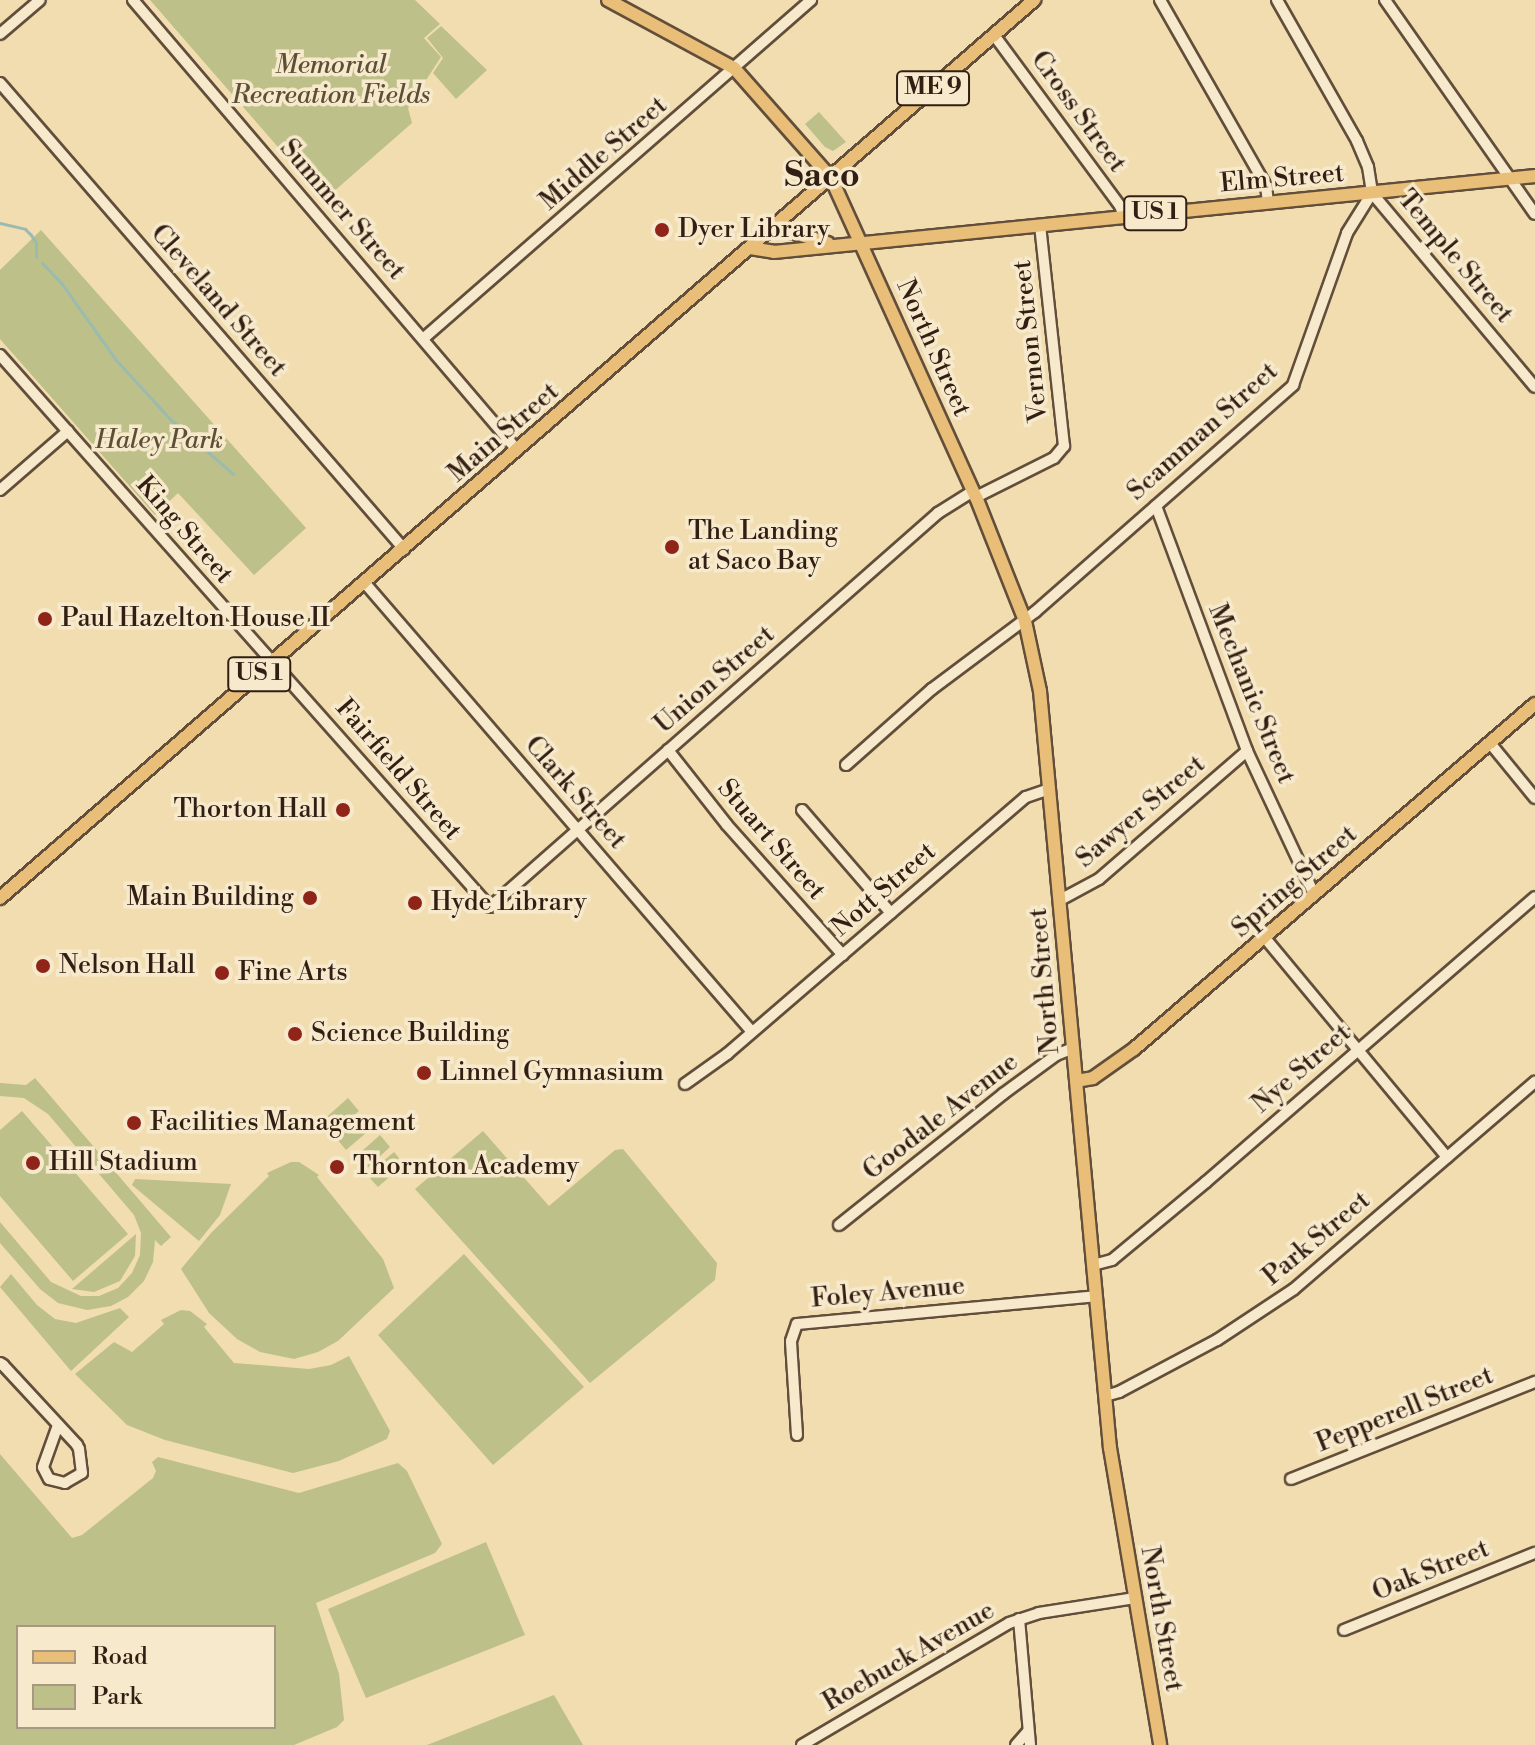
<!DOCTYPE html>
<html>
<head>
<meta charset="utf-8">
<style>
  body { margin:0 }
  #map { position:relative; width:1535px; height:1745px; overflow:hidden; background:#f1ddb0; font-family:"Libre Bodoni",serif }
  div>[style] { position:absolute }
  .green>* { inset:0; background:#bdc089 }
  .stream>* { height:3px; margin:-1.5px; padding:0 1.5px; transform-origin:1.5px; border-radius:1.5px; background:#9bbbb1 }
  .roads { filter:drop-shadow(2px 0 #624e3a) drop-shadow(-2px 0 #624e3a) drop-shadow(0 2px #624e3a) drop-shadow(0 -2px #624e3a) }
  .minor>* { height:10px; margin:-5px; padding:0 5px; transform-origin:5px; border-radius:5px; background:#f6e9cc }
  .major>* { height:12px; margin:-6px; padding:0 6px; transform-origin:6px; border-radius:6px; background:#e8be78 }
  .dots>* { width:22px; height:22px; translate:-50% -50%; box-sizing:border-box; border:4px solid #f6e9cc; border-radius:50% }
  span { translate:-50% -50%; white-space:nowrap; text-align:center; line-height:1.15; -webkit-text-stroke:7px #f6e9cc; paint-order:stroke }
  .shield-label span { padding:2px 6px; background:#f6e9cc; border:2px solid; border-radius:6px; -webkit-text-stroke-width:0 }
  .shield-label { font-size:24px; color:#321e13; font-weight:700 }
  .park-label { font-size:26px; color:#5c4f36; font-style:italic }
  .street-label { font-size:26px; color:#321e13 }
  .poi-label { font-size:26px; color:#321e13 }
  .left { translate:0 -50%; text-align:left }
  .right { translate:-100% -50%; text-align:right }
  .district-label { font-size:34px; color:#321e13; font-weight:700 }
  .legend { position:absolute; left:16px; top:1625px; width:260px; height:104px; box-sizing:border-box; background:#f6e9cc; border:2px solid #a89882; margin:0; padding:10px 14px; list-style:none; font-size:24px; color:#321e13 }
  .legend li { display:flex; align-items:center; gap:16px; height:40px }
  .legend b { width:40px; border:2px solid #a89882 }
</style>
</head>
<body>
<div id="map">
  <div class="green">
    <div style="clip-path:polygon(150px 0,415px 0,440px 24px,424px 38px,441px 57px,408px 108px,412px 123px,324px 200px)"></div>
    <div style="clip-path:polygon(441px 26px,487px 70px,456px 99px,433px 73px,443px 58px,427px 38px)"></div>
    <div style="clip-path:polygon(819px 112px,846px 142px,833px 151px,825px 147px,805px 124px)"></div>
    <div style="clip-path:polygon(41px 230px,306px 528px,254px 575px,178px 493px,155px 515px,0 339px,0 270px)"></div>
    <div style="clip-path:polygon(35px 1078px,171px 1237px,161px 1246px,155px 1240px,153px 1262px,144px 1281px,128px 1297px,111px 1306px,87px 1310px,58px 1303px,40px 1289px,0 1243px,0 1222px,51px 1282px,81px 1296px,99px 1296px,118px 1288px,132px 1273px,140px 1255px,141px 1233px,134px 1215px,48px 1114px,24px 1098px,0 1096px,0 1083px,26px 1085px)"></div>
    <div style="clip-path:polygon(348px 1098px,359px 1111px,332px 1134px,321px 1122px)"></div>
    <div style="clip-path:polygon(22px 1111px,128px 1234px,73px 1281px,0 1196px,0 1130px)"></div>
    <div style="clip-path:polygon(362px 1115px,373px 1127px,346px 1150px,336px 1138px)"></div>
    <div style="clip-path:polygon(483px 1131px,549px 1206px,615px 1150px,623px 1149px,717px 1263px,715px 1280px,590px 1383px,415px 1189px)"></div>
    <div style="clip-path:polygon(380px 1135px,390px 1147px,364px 1171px,353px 1159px)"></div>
    <div style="clip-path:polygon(394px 1152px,404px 1164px,378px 1187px,367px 1175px)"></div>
    <div style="clip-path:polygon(291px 1162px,299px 1162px,319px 1175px,317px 1177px,383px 1259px,394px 1288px,338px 1341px,318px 1352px,294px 1359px,260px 1352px,237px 1339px,209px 1313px,181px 1269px,211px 1233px,269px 1176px,267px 1173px)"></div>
    <div style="clip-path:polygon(135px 1179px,231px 1184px,220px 1215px,199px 1241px,132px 1185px)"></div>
    <div style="clip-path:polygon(136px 1234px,135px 1256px,120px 1281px,94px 1292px,72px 1289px)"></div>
    <div style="clip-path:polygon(464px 1254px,584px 1387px,493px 1465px,378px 1335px)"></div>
    <div style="clip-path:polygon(11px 1274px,37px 1305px,55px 1319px,76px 1323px,120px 1308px,129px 1317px,71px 1371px,0 1287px)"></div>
    <div style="clip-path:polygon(181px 1310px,190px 1311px,207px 1324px,204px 1327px,234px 1363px,309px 1369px,331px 1365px,349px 1356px,390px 1431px,387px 1439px,339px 1461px,293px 1473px,165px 1440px,127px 1425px,75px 1374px,114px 1342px,132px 1352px,164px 1324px,161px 1320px)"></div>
    <div style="clip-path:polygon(evenodd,0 1454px,72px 1538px,82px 1535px,153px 1478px,156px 1471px,152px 1462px,158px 1457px,299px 1493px,398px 1463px,407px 1471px,442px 1544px,435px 1553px,316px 1603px,339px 1674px,344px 1720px,337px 1727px,294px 1745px,0 1745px,0 1454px,18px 1627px,274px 1627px,274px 1727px,18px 1727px,18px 1627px)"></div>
    <div style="clip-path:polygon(486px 1542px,525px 1635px,366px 1698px,328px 1609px)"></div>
    <div style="clip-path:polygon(554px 1695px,583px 1745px,427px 1745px)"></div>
  </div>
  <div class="stream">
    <div style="left:0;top:223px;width:26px;rotate:13deg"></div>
    <div style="left:25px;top:229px;width:8px;rotate:45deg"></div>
    <div style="left:31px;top:235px;width:9px;rotate:58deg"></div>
    <div style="left:36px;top:243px;width:14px;rotate:90deg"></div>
    <div style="left:42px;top:263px;width:29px;rotate:46deg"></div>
    <div style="left:62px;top:284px;width:93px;rotate:54.6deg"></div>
    <div style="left:116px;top:360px;width:80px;rotate:47.5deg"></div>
    <div style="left:170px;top:419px;width:84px;rotate:41.1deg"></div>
  </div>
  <div class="roads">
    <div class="minor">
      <div style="left:133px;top:0;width:592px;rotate:49.52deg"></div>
      <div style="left:1160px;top:0;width:214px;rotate:60.3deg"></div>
      <div style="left:1266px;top:186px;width:16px;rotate:83deg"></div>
      <div style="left:1277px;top:0;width:162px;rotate:60.4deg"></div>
      <div style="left:1357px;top:141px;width:28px;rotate:67deg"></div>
      <div style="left:1368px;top:167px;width:26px;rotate:81deg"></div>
      <div style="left:1385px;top:0;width:261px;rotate:55deg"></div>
      <div style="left:0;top:34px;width:52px;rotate:-40.4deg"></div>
      <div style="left:994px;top:35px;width:212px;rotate:53.6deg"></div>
      <div style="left:1120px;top:206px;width:11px;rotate:68deg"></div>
      <div style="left:0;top:83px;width:617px;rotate:49.08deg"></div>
      <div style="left:1372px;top:193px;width:253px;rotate:50deg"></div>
      <div style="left:424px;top:338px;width:514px;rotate:-41.13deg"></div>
      <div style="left:0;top:355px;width:738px;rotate:48.41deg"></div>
      <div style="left:490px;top:907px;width:597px;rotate:-41.33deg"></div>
      <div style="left:938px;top:513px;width:41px;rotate:-32.2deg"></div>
      <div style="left:0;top:490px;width:90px;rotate:-40.9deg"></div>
      <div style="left:976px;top:497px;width:87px;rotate:-26.6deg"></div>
      <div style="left:1054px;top:458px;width:16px;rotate:-50deg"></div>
      <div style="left:1064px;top:446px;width:222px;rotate:-96.2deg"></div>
      <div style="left:1156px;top:506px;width:261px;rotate:69.6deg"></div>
      <div style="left:1247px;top:751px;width:158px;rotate:64.9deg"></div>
      <div style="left:364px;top:582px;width:594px;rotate:49.23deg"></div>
      <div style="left:1490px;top:743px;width:71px;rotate:50.7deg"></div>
      <div style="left:668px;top:750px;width:95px;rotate:51.8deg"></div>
      <div style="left:727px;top:825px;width:174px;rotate:48.3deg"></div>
      <div style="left:846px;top:765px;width:115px;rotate:-41.5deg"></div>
      <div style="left:932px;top:689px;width:129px;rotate:-36.8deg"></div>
      <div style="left:1035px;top:612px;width:344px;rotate:-41.3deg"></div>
      <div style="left:1293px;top:385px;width:161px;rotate:-70.4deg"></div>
      <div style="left:1347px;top:233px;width:47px;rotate:-58deg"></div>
      <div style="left:802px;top:810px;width:136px;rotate:49.2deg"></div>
      <div style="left:1060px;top:900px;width:44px;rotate:-28.3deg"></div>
      <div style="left:1099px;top:879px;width:196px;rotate:-40.9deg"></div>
      <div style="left:1265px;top:938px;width:285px;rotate:50.3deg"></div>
      <div style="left:685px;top:1084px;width:52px;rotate:-35.5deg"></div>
      <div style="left:727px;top:1054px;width:394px;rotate:-40.7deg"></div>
      <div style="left:1026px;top:797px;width:24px;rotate:-19deg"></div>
      <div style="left:839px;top:1225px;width:210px;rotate:-38.6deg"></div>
      <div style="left:1003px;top:1094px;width:66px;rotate:-36.3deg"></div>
      <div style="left:1056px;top:1055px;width:18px;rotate:-22deg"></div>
      <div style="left:1093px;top:1265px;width:20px;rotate:-15deg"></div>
      <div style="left:1112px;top:1260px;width:122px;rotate:-39.7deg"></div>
      <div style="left:1206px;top:1182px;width:435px;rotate:-40.9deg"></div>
      <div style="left:0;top:1363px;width:4px;rotate:34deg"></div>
      <div style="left:3px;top:1365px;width:109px;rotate:47.2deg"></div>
      <div style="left:77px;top:1445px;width:4px;rotate:63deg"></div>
      <div style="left:79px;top:1449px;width:24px;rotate:83deg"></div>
      <div style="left:82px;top:1473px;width:20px;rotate:150deg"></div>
      <div style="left:65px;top:1483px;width:16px;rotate:-166deg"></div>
      <div style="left:49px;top:1479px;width:13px;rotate:-117deg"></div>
      <div style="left:43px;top:1467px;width:45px;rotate:-70.3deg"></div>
      <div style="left:1105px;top:1396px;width:15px;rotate:-16deg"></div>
      <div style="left:1119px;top:1392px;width:111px;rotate:-28deg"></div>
      <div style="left:1217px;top:1340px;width:92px;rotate:-33.5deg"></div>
      <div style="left:1294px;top:1289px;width:318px;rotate:-40.7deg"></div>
      <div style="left:797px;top:1435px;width:94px;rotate:-93.7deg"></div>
      <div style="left:791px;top:1341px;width:18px;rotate:-71deg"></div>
      <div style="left:797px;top:1324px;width:300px;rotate:-5.3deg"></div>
      <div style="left:1291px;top:1479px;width:263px;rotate:-21.7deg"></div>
      <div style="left:1019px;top:1619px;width:126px;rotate:85deg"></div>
      <div style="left:1344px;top:1630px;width:206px;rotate:-22deg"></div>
      <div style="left:802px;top:1745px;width:240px;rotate:-30.5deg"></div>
      <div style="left:1009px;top:1623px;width:32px;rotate:-18deg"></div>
      <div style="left:1039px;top:1613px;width:97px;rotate:-8.9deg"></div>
      <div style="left:1016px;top:1745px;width:18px;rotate:-49deg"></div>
    </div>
    <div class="major">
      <div style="left:608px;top:0;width:143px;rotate:28.4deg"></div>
      <div style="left:734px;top:68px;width:147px;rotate:48.6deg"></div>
      <div style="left:831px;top:178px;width:350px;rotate:65.6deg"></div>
      <div style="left:976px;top:497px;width:133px;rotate:68.4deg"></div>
      <div style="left:1025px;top:621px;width:72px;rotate:77.9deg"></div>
      <div style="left:1040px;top:691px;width:760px;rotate:84.72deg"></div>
      <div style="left:1110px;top:1448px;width:301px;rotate:80.4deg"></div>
      <div style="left:774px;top:227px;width:56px;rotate:16.5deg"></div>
      <div style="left:750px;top:248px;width:24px;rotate:9deg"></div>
      <div style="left:774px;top:252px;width:765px;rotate:-5.7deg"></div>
      <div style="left:0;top:898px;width:1370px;rotate:-40.97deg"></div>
      <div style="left:1076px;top:1081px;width:17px;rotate:-10deg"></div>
      <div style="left:1093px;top:1078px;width:50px;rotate:-35.3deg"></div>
      <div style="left:1134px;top:1049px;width:529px;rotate:-40.71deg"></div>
    </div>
  </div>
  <div class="dots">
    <div style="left:662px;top:230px;background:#8f2418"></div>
    <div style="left:672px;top:547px;background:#8f2418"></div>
    <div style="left:45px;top:619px;background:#8f2418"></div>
    <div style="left:343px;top:810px;background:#8f2418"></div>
    <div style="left:310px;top:898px;background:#8f2418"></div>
    <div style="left:415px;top:903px;background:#8f2418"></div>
    <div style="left:43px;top:966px;background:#8f2418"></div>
    <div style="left:222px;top:973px;background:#8f2418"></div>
    <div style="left:295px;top:1034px;background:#8f2418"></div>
    <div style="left:424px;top:1073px;background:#8f2418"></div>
    <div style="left:134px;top:1123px;background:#8f2418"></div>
    <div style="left:33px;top:1163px;background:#8f2418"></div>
    <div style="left:337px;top:1167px;background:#8f2418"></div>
  </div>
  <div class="shield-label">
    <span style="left:933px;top:88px">ME 9</span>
    <span style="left:1155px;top:213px">US 1</span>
    <span style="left:259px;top:674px">US 1</span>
  </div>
  <div class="park-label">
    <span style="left:331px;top:81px">Memorial<br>Recreation Fields</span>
    <span style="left:159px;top:441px">Haley Park</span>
  </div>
  <div class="street-label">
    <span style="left:1078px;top:112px;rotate:54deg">Cross Street</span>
    <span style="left:604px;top:154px;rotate:-41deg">Middle Street</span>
    <span style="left:1282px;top:179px;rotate:-5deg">Elm Street</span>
    <span style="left:342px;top:210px;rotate:49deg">Summer Street</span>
    <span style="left:1455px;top:257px;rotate:50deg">Temple Street</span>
    <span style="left:218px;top:301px;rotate:49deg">Cleveland Street</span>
    <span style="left:1031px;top:341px;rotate:-96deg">Vernon Street</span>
    <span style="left:933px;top:348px;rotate:66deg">North Street</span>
    <span style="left:1203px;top:432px;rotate:-42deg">Scamman Street</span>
    <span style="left:504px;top:433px;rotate:-41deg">Main Street</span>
    <span style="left:184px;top:530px;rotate:49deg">King Street</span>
    <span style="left:715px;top:680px;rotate:-41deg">Union Street</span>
    <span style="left:1251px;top:694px;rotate:68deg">Mechanic Street</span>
    <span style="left:398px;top:770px;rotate:49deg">Fairfield Street</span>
    <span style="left:575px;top:793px;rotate:49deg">Clark Street</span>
    <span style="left:1141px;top:812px;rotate:-40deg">Sawyer Street</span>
    <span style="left:771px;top:840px;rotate:49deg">Stuart Street</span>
    <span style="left:1295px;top:882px;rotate:-41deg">Spring Street</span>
    <span style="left:884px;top:890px;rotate:-41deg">Nott Street</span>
    <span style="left:1045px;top:981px;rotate:-95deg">North Street</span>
    <span style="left:1302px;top:1069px;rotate:-41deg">Nye Street</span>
    <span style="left:941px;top:1117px;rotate:-38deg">Goodale Avenue</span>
    <span style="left:1317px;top:1239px;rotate:-40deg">Park Street</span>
    <span style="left:888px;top:1293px;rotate:-5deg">Foley Avenue</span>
    <span style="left:1405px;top:1410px;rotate:-22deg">Pepperell Street</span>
    <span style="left:1431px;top:1571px;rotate:-22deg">Oak Street</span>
    <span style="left:1161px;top:1619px;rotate:80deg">North Street</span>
    <span style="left:909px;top:1657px;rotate:-30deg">Roebuck Avenue</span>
  </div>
  <div class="poi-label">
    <span class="left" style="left:678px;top:230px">Dyer Library</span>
    <span class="left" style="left:688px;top:547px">The Landing<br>at Saco Bay</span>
    <span class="left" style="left:61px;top:619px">Paul Hazelton House II</span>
    <span class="right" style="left:327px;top:810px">Thorton Hall</span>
    <span class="right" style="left:294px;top:898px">Main Building</span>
    <span class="left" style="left:431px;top:903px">Hyde Library</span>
    <span class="left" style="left:59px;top:966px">Nelson Hall</span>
    <span class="left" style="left:238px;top:973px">Fine Arts</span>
    <span class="left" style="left:311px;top:1034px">Science Building</span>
    <span class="left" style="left:440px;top:1073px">Linnel Gymnasium</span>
    <span class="left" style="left:150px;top:1123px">Facilities Management</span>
    <span class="left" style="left:49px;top:1163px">Hill Stadium</span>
    <span class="left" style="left:353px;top:1167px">Thornton Academy</span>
  </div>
  <div class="district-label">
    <span style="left:822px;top:177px">Saco</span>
  </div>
  <ul class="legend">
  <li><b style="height:10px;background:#e8be78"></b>Road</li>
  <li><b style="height:22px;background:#bdc089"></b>Park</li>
  </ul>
</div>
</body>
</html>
